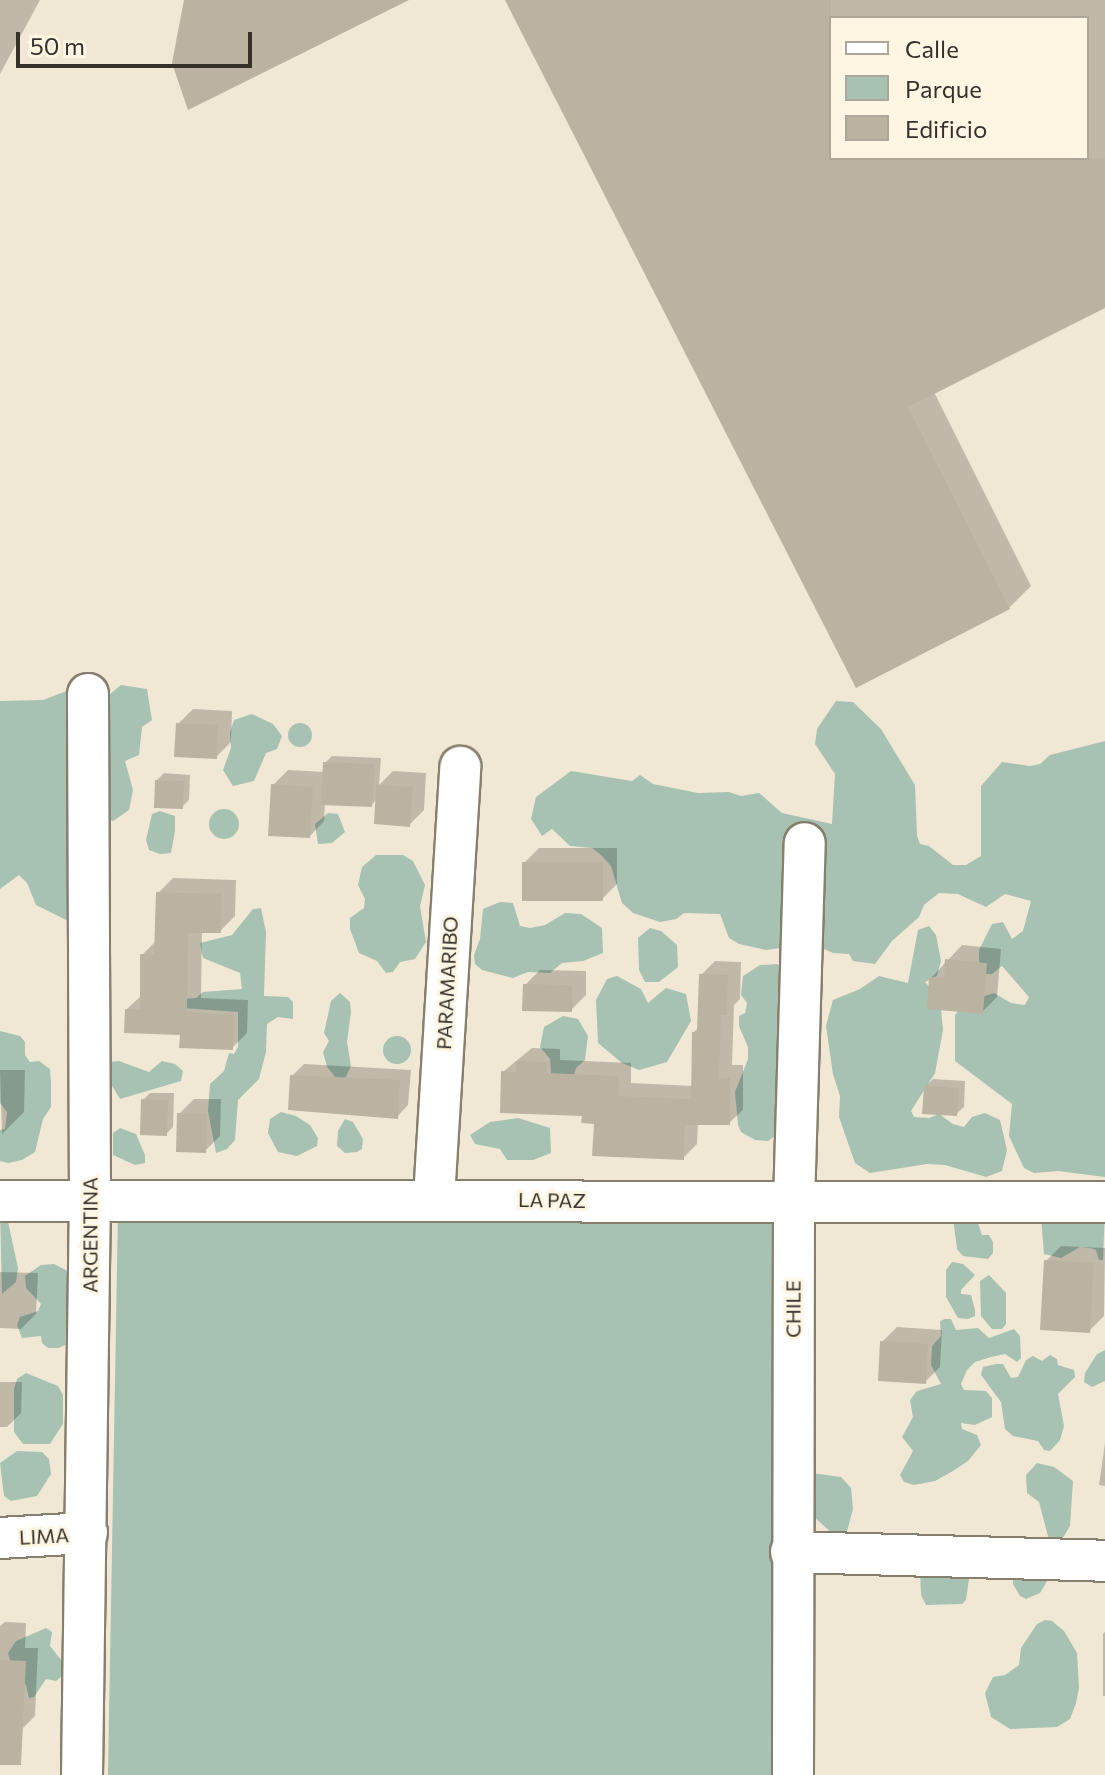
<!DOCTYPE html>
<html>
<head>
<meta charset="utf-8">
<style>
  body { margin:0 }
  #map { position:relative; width:1105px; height:1775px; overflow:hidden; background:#f0e8d5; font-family:Commissioner,sans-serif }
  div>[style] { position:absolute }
  .green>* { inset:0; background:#a7c2b2 }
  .round { border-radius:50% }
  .shadow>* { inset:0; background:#0003 }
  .building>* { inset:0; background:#bbb3a2 }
  .roads { filter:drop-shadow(2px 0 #867f6e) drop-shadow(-2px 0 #867f6e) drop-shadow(0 2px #867f6e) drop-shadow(0 -2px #867f6e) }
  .minor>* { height:40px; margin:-20px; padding:0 20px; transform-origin:20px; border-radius:20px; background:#fff }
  span { translate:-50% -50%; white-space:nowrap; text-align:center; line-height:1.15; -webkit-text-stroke:6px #fef5e3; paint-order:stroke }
  .street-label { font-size:20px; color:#34312a }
  .legend { position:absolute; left:829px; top:16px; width:260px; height:144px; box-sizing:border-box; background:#fef5e3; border:2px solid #ada799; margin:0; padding:10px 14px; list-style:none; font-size:24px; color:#34312a }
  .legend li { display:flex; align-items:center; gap:16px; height:40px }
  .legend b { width:40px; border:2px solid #ada799 }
  .scale { position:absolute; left:16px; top:32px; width:236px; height:36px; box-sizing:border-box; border:4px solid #34312a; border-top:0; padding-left:10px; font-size:24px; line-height:28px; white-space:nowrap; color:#34312a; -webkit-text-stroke:6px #fef5e3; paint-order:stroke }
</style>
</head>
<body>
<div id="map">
  <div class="green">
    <div style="clip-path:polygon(85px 684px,102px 684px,109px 695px,121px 685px,147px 689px,152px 720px,142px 727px,139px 755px,125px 761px,133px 790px,129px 810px,113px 821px,105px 818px,82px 910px,66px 920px,36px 905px,27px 883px,19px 875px,0 889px,0 701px,43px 700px)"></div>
    <div style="clip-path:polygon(836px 701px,853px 702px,881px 729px,915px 785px,917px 836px,920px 844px,929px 846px,953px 865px,966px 865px,981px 856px,981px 786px,1002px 762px,1030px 766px,1040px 764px,1050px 755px,1105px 741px,1105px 1177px,1058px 1171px,1034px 1173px,1024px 1168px,1009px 1136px,1012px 1104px,955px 1061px,955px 1015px,966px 1002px,994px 993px,1011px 1003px,1025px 1005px,1029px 997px,1002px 966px,992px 974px,983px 974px,979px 966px,979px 950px,992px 924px,1003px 922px,1012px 939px,1023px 931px,1031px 901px,1005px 894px,986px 907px,958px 894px,939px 893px,924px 905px,919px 917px,892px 941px,875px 964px,853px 961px,849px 954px,833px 953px,809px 942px,783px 937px,780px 948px,766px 950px,739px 944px,729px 938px,720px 914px,684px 913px,676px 919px,660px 922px,633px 913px,622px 903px,611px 866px,601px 855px,592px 848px,570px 846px,552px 829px,542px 836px,531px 819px,536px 797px,571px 771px,632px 781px,640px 775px,653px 784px,698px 793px,729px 792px,741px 796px,759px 793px,782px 813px,832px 824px,835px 774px,815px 744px,817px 729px)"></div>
    <div style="clip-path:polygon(252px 714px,273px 724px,282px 736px,277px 749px,266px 753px,254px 781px,233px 786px,223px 770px,231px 748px,230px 732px,234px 720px)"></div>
    <div class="round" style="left:288px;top:723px;width:24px;height:24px"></div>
    <div class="round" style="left:209px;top:809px;width:30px;height:30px"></div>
    <div style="clip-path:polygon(160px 811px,175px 816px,175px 831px,171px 853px,160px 854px,149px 850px,146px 840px,152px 814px)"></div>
    <div style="clip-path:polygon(328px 813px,338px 814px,345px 832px,332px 843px,318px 844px,315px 824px)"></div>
    <div style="clip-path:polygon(376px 855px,403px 855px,413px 861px,425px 885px,420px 906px,426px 942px,415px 959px,400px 962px,393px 972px,386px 973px,377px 961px,359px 953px,350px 929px,350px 918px,364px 908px,365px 899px,358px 885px,362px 867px)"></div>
    <div style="clip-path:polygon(500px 902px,513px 903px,520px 926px,530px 928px,545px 925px,565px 913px,581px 914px,602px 928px,603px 953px,583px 961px,562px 963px,550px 973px,528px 972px,513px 978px,482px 970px,475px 964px,474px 955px,480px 939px,483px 909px)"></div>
    <div style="clip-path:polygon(261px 908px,266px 932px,264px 996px,288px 997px,293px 1002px,293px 1019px,278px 1017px,267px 1024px,266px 1052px,259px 1079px,238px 1100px,235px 1140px,227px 1149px,216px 1153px,208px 1111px,210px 1084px,224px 1071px,229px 1053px,234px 1054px,238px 1047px,238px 1012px,182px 1008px,181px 999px,196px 998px,203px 992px,242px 989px,240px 973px,203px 958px,200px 943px,232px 935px,253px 909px)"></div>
    <div style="clip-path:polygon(929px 926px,936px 935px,941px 961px,937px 976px,925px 982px,940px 998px,943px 1030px,935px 1073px,911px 1111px,914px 1117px,929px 1118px,939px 1114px,953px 1124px,964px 1127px,972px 1117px,985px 1113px,1000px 1120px,1007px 1150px,1002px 1171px,986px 1177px,945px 1165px,927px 1164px,870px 1173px,855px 1163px,839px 1117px,840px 1096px,833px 1074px,826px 1026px,833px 1000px,860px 989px,879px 976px,908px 983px,918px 930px)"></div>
    <div style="clip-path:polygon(650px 928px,661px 931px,677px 945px,678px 967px,659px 982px,645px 982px,639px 970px,638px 938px)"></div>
    <div style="clip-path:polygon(777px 964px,792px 973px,778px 1123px,775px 1136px,768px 1141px,755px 1140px,741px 1132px,738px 1125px,735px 1092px,748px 1059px,748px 1047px,739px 1026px,739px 1016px,745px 1013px,747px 1003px,741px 995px,743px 976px,760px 965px)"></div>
    <div style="clip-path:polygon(617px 976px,641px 989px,648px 1003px,666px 988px,686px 994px,691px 1021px,667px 1062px,639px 1070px,622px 1063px,598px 1043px,596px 1000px,607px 979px)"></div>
    <div style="clip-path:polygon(340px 993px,350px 1002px,351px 1012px,347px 1042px,351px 1066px,344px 1081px,336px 1078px,327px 1067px,323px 1052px,329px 1041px,324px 1033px,331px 1001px)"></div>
    <div style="clip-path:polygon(563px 1016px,578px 1019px,588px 1036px,585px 1060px,576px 1068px,571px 1085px,551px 1074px,550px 1059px,540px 1047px,544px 1027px)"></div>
    <div style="clip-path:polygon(0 1031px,20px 1036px,25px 1042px,25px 1055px,30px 1062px,39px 1061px,50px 1069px,51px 1083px,51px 1107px,43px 1119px,35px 1152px,22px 1160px,8px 1163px,0 1161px,0 1130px,5px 1129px,7px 1112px,0 1103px)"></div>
    <div class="round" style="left:383px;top:1036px;width:28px;height:28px"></div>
    <div style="clip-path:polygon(119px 1061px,149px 1072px,162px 1061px,175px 1064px,183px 1071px,181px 1081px,120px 1099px,108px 1079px,109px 1062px)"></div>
    <div style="clip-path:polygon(281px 1112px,296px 1116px,310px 1125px,318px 1138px,317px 1146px,297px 1156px,278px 1152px,268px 1133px,270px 1119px)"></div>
    <div style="clip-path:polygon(518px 1118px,550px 1128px,551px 1153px,533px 1160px,507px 1160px,500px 1149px,475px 1144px,470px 1135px,490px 1122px)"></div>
    <div style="clip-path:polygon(345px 1119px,353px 1122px,363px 1139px,362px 1149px,357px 1152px,345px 1153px,337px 1146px,338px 1131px)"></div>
    <div style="clip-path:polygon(120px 1128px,136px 1134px,145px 1155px,145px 1163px,135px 1165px,113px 1155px,113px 1133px)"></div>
    <div style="clip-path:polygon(0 1210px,7px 1217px,18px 1268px,16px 1282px,2px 1294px)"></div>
    <div style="clip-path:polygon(118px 1210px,774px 1213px,802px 1775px,108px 1775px)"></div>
    <div style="clip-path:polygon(1105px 1210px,1103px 1260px,1099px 1260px,1096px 1250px,1090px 1248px,1080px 1247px,1061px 1258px,1044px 1254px,1041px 1217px)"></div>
    <div style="clip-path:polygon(953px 1218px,977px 1220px,982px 1235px,989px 1235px,993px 1242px,993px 1253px,988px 1259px,963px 1256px,957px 1249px)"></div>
    <div style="clip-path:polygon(952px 1262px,963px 1264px,975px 1275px,961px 1290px,961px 1294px,971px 1295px,975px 1310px,975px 1316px,968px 1319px,958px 1318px,946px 1297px,946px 1270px)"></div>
    <div style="clip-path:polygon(54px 1264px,66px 1270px,73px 1288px,71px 1342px,59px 1348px,48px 1348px,42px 1343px,41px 1336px,22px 1338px,17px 1325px,20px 1317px,38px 1311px,41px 1304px,26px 1288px,25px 1276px,41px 1265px)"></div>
    <div style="clip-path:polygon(989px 1275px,1006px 1293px,1006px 1324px,1002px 1329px,992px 1329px,981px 1316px,980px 1281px)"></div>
    <div style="clip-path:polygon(945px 1319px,951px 1319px,956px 1330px,978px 1328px,989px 1338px,1014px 1329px,1020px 1336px,1021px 1358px,1017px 1362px,1005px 1354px,991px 1357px,975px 1362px,967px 1370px,961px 1384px,964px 1390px,986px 1391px,992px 1398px,992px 1417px,975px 1425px,961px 1423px,962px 1429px,977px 1435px,981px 1445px,968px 1461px,953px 1471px,935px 1481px,914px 1485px,904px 1482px,900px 1475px,913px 1451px,902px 1437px,913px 1417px,910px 1400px,917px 1391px,941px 1384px,931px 1365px,932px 1346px,941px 1336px,940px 1321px)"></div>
    <div style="clip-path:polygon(1105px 1350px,1105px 1381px,1092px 1387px,1084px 1382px,1085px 1373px,1097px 1354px)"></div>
    <div style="clip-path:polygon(1050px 1355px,1057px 1359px,1058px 1365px,1074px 1370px,1075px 1377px,1058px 1394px,1064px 1426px,1060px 1440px,1050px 1451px,1044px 1450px,1038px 1441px,1013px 1436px,1005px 1429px,1001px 1402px,981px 1375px,983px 1367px,996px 1364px,1003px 1364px,1011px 1378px,1018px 1377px,1026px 1360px,1033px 1356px,1042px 1361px)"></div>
    <div style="clip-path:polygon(26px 1373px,58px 1386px,63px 1395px,63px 1424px,50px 1444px,23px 1444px,14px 1432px,14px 1389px,17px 1379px)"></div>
    <div style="clip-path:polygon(17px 1451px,42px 1452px,49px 1459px,51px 1474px,37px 1496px,11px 1501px,4px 1496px,0 1463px)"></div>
    <div style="clip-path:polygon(1037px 1463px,1054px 1467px,1073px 1481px,1070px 1526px,1061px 1541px,1049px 1540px,1039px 1502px,1027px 1493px,1026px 1475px)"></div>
    <div style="clip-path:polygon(812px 1473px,841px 1477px,851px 1488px,853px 1509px,846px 1535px,835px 1536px,801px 1505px)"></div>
    <div style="clip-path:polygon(979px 1563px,969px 1579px,966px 1600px,962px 1604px,926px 1605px,921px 1595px,920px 1569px)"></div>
    <div style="clip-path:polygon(1013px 1572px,1049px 1578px,1040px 1593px,1026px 1599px,1020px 1596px,1013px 1584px)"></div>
    <div style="clip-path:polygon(1045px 1620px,1052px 1621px,1064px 1631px,1077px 1653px,1079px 1688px,1076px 1703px,1070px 1719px,1057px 1727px,1010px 1729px,991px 1717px,985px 1693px,993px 1677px,1005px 1675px,1019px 1665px,1021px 1648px,1037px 1624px)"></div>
    <div style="clip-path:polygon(46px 1628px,52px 1632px,50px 1646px,62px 1661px,62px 1676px,56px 1681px,46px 1679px,34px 1697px,29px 1698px,26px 1685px,12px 1668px,8px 1653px,16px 1641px)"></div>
  </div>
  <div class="shadow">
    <div style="clip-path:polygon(0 0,40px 0,0 74px)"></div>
    <div style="clip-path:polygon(evenodd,507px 0,1105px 0,1105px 305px,934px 392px,1031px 586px,1009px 608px,507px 0,831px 18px,1087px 18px,1087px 158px,831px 158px,831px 18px)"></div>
    <div style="clip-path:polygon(193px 709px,232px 711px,231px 742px,216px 757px,178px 724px)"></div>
    <div style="clip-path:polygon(332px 756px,381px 758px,379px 785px,393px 771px,426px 773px,424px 810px,409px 825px,377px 799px,371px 805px,325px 803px,324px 821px,310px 836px,273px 785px,288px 770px,325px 772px,325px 763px)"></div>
    <div style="clip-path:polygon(164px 773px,190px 775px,189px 800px,182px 807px,157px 780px)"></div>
    <div style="clip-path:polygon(539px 848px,617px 848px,617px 884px,602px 899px,524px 863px)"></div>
    <div style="clip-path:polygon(173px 878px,236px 880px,235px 916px,220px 931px,202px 931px,201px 998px,248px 1000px,247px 1033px,232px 1048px,182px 1033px,126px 1010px,142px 995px,142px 955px,157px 940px,158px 893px)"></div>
    <div style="clip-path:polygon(962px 945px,1001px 949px,997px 997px,982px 1012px,931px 978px)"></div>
    <div style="clip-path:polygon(715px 961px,741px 962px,740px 999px,734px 1005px,732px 1065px,743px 1065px,743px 1110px,729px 1123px,698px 1123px,697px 1144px,683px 1158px,596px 1122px,503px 1072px,532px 1048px,560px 1049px,560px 1060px,631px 1063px,631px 1083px,693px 1086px,694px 1032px,699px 1027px,701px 975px)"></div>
    <div style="clip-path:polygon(540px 970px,586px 971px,586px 995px,571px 1010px,525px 985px)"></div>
    <div style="clip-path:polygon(304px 1064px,411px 1070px,408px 1105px,397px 1117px,292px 1076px)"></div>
    <div style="clip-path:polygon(0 1070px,25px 1070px,24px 1112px,2px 1134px)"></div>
    <div style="clip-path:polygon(933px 1079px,965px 1081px,964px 1107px,956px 1114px,926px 1086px)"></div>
    <div style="clip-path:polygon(150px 1093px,174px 1093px,173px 1127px,166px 1134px,143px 1100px)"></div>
    <div style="clip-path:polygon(194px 1099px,221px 1099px,220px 1136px,205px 1151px,179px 1114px)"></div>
    <div style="clip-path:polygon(1061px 1246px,1105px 1248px,1104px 1316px,1089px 1331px,1046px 1261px)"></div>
    <div style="clip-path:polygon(0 1272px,38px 1273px,36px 1314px,21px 1329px,0 1328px)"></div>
    <div style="clip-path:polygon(897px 1327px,942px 1330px,940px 1367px,925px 1382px,882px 1342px)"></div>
    <div style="clip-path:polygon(0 1382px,22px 1382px,21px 1413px,7px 1427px,0 1427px)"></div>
    <div style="clip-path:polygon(1105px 1443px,1105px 1486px,1099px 1485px)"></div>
    <div style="clip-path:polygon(5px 1622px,26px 1623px,25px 1648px,38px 1648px,35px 1716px,22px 1729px,0 1728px,0 1626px)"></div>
    <div style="clip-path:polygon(1105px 1632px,1105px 1696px,1103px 1696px,1103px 1634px)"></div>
  </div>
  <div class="building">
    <div style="clip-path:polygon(184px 0,409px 0,188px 110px,172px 63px)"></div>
    <div style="clip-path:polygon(505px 0,831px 0,831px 158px,1105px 158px,1105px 308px,908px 407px,1010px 609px,856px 688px)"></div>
    <div style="clip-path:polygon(176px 723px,218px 725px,217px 759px,174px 757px)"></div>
    <div style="clip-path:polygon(323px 762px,375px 764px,372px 807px,321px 805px)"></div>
    <div style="clip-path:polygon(155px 780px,184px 781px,183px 809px,154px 808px)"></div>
    <div style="clip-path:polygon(271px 784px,313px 787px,310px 838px,268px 836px)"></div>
    <div style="clip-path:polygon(376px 785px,413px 787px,410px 827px,374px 824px)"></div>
    <div style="clip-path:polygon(522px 862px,603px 862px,603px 901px,522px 901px)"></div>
    <div style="clip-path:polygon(156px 892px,222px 894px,221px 933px,188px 933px,187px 1012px,234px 1014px,233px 1050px,179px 1048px,180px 1035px,124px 1033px,125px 1009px,140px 1009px,140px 954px,154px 954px)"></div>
    <div style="clip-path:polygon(945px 959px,987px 963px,983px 1014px,927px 1009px,929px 977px,944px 978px)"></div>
    <div style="clip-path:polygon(699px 974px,728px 975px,727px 1015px,721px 1015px,719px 1078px,730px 1078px,730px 1125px,685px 1125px,684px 1160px,592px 1156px,594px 1124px,581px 1123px,582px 1116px,500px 1113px,501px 1071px,516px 1072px,516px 1061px,547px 1062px,547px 1073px,619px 1076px,618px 1096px,691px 1099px,692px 1032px,697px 1032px)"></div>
    <div style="clip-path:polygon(523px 984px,572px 985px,572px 1012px,522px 1011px)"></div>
    <div style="clip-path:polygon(290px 1075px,400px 1080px,398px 1119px,288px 1110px)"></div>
    <div style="clip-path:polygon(924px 1086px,959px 1088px,957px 1116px,922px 1114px)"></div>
    <div style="clip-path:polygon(141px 1099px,168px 1100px,167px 1136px,140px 1135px)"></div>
    <div style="clip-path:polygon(177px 1113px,207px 1114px,206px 1153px,176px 1152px)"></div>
    <div style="clip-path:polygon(1044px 1260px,1094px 1263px,1090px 1333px,1040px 1330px)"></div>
    <div style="clip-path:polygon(880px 1341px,928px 1344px,926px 1384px,878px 1381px)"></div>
    <div style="clip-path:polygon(0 1660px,26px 1661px,21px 1765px,0 1765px)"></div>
  </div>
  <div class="roads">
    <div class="minor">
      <div style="left:434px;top:1198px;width:432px;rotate:-86.5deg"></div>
      <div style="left:0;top:1201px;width:1105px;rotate:0.05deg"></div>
      <div style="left:0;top:1538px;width:87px;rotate:-3.3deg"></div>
      <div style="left:791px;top:1552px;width:314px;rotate:1.6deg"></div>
      <div style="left:82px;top:1775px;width:577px;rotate:-89.21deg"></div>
      <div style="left:90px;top:1198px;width:504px;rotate:-90.23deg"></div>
      <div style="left:793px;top:1775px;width:571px;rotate:-89.9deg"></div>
      <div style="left:794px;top:1204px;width:361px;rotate:-88.3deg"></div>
    </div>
  </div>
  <div class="street-label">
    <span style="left:447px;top:983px;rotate:-87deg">PARAMARIBO</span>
    <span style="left:552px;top:1200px;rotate:1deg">LA PAZ</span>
    <span style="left:90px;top:1235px;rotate:-90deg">ARGENTINA</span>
    <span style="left:793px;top:1309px;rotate:-90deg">CHILE</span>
    <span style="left:44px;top:1536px;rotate:-3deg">LIMA</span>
  </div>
  <ul class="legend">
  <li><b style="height:10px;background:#fff"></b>Calle</li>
  <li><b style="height:22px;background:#a7c2b2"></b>Parque</li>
  <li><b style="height:22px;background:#bbb3a2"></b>Edificio</li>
  </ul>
  <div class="scale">50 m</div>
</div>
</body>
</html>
